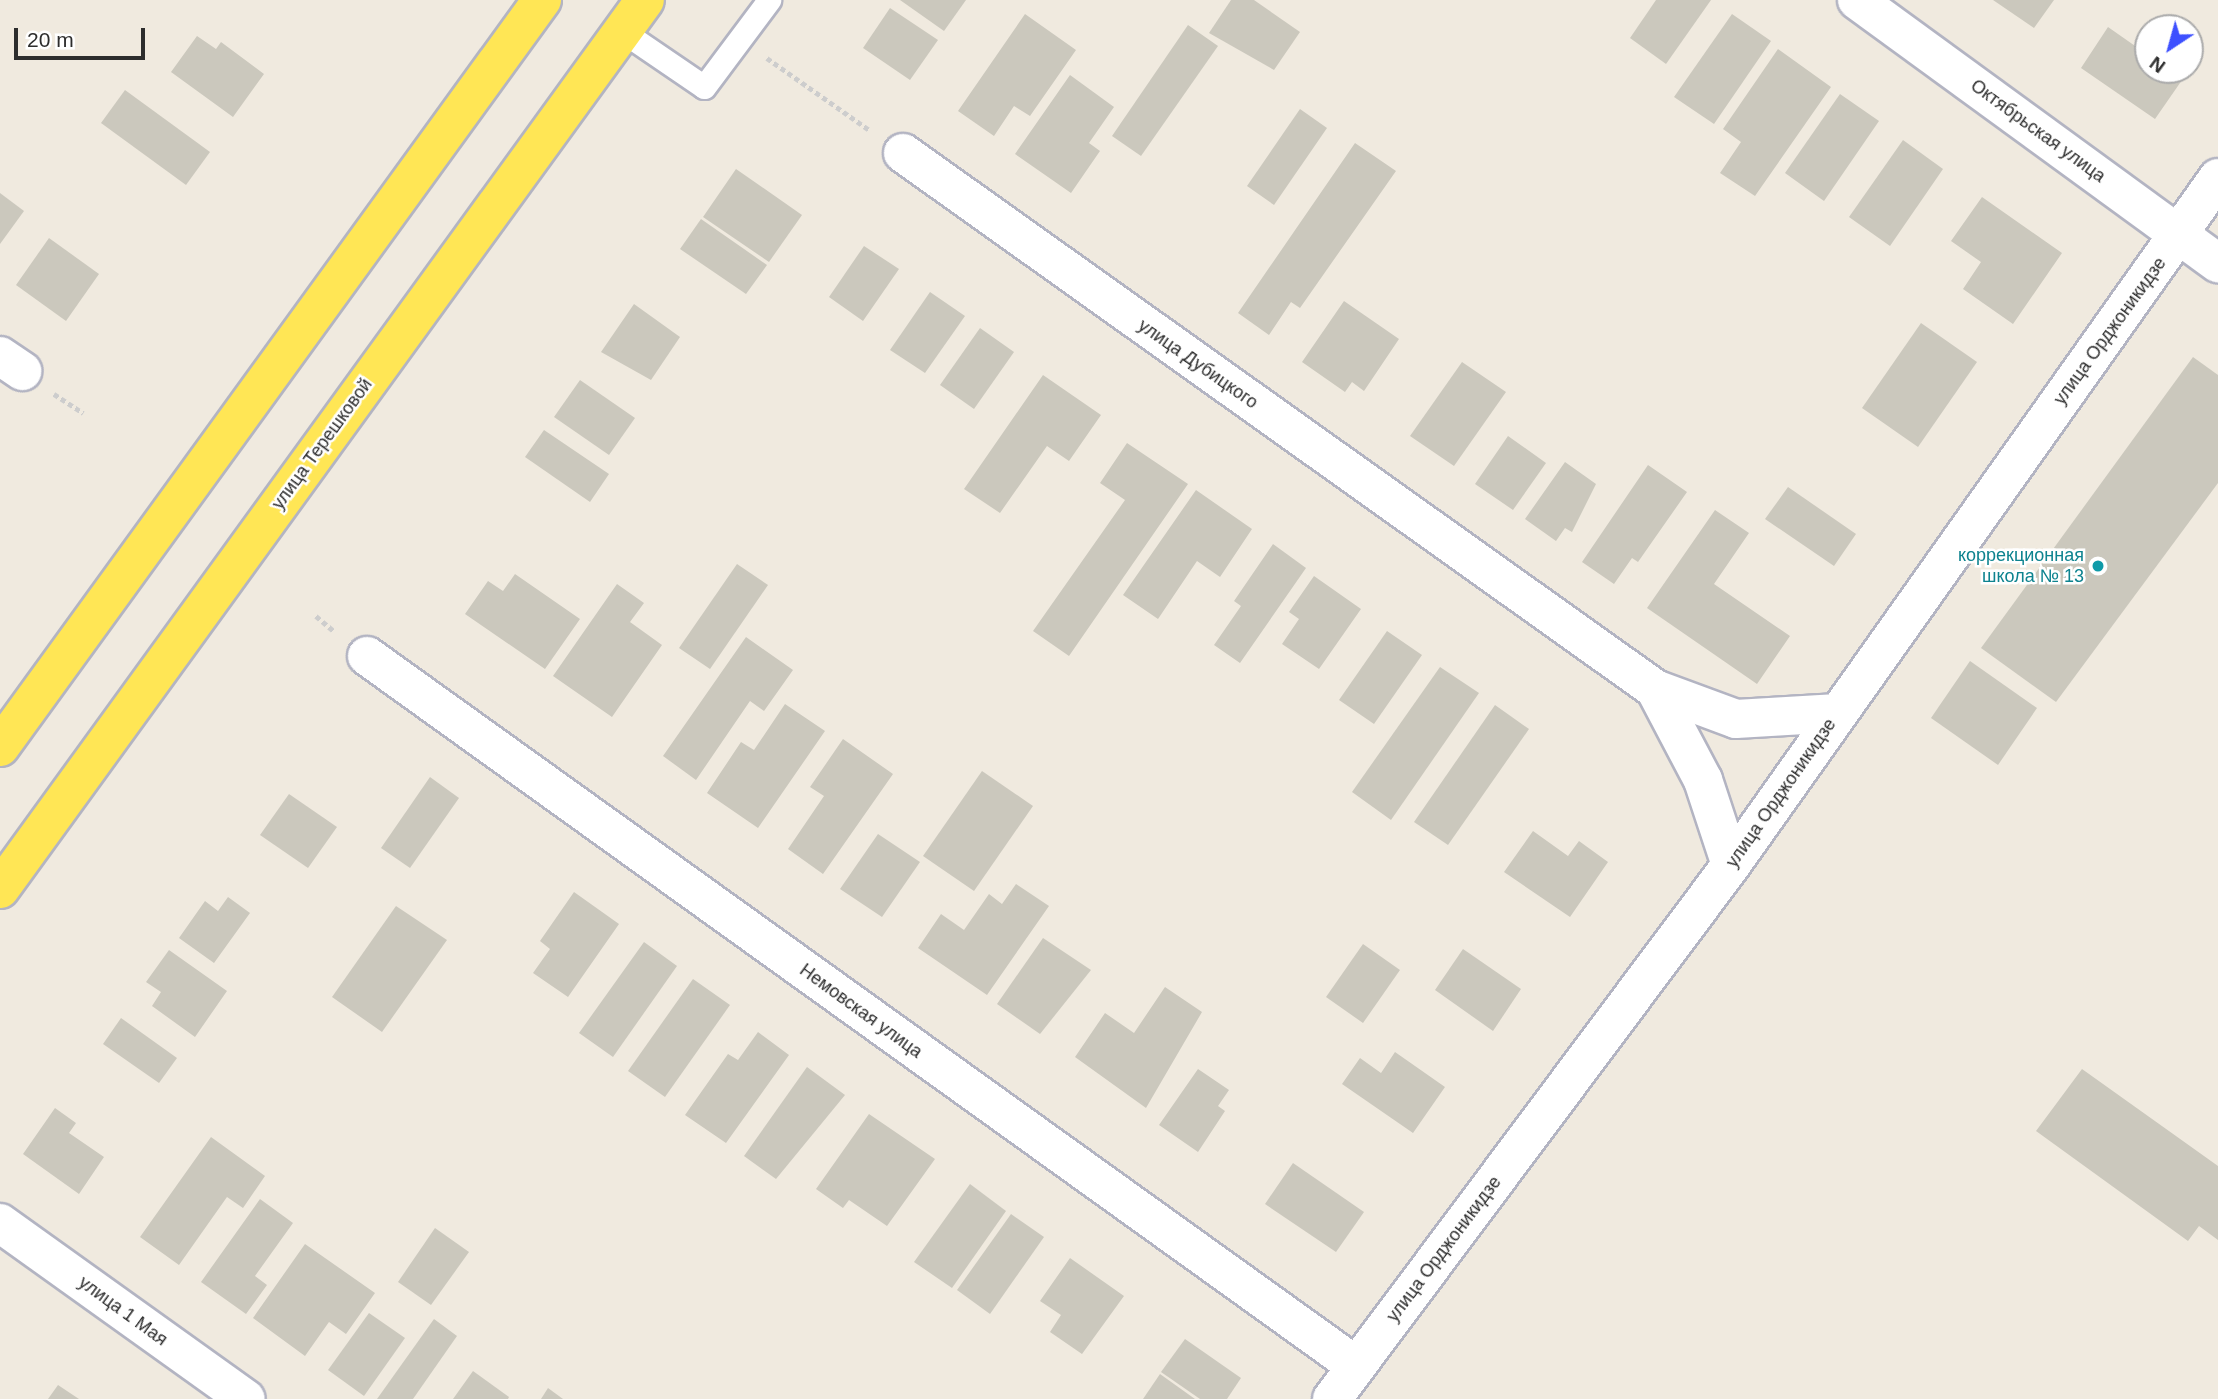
<!DOCTYPE html>
<html>
<head>
<meta charset="utf-8">
<style>
  body { margin:0 }
  #map { position:relative; width:2218px; height:1399px; overflow:hidden; background:#f0eadf; font-family:Helvetica,sans-serif }
  div>[style] { position:absolute }
  .building>* { inset:0; background:#cbc8bd }
  .path>* { height:4.5px; margin-top:-2.25px; transform-origin:0; background:repeating-linear-gradient(90deg,#cdcdcd 0 5px,transparent 0 8.5px) }
  .roads { filter:drop-shadow(2px 0 #b3b4c2) drop-shadow(-2px 0 #b3b4c2) drop-shadow(0 2px #b3b4c2) drop-shadow(0 -2px #b3b4c2) }
  .service>* { height:23px; margin:-11.5px; padding:0 11.5px; transform-origin:11.5px; border-radius:11.5px; background:#fff }
  .minor>* { height:38px; margin:-19px; padding:0 19px; transform-origin:19px; border-radius:19px; background:#fff }
  .primary>* { height:38px; margin:-19px; padding:0 19px; transform-origin:19px; border-radius:19px; background:#ffe655 }
  .dots>* { width:19px; height:19px; translate:-50% -50%; box-sizing:border-box; border:4px solid #fff; border-radius:50% }
  span { translate:-50% -50%; white-space:nowrap; text-align:center; line-height:1.15; -webkit-text-stroke:5px #fff; paint-order:stroke }
  .street-label { font-size:18px; color:#2d2d2d }
  .culture-label { font-size:18px; color:#0d838f }
  .right { translate:-100% -50%; text-align:right }
  .north { position:absolute; left:2134px; top:14px; width:70px; height:70px; box-sizing:border-box; background:#fff; border:2px solid #ababab; border-radius:50%; rotate:216deg; font-size:19px; font-weight:700; line-height:28px; text-align:center; color:#2d2d2d }
  .north::after { content:''; display:block; margin:auto; width:24px; height:32px; background:#3d50ff; clip-path:polygon(50% 0,100% 100%,50% 72%,0 100%) }
  .scale { position:absolute; left:14px; top:28px; width:131px; height:32px; box-sizing:border-box; border:4px solid #2d2d2d; border-top:0; padding-left:9px; font-size:21px; line-height:24px; white-space:nowrap; color:#2d2d2d; -webkit-text-stroke:5px #fff; paint-order:stroke }
</style>
</head>
<body>
<div id="map">
  <div class="building">
    <div style="clip-path:polygon(900px 0,966px 0,944px 31px)"></div>
    <div style="clip-path:polygon(1231px 0,1254px 0,1300px 32px,1274px 70px,1209px 33px)"></div>
    <div style="clip-path:polygon(1656px 0,1711px 0,1666px 64px,1630px 38px)"></div>
    <div style="clip-path:polygon(1993px 0,2054px 0,2034px 28px)"></div>
    <div style="clip-path:polygon(890px 8px,938px 40px,910px 80px,863px 48px)"></div>
    <div style="clip-path:polygon(1025px 14px,1076px 50px,1030px 116px,1014px 106px,994px 136px,958px 111px)"></div>
    <div style="clip-path:polygon(1732px 14px,1771px 41px,1714px 124px,1674px 97px)"></div>
    <div style="clip-path:polygon(1188px 25px,1218px 46px,1141px 156px,1112px 136px)"></div>
    <div style="clip-path:polygon(2108px 27px,2148px 55px,2148px 70px,2189px 70px,2155px 119px,2081px 68px)"></div>
    <div style="clip-path:polygon(197px 36px,216px 49px,221px 42px,264px 74px,233px 117px,171px 72px)"></div>
    <div style="clip-path:polygon(2190px 41px,2203px 50px,2190px 68px)"></div>
    <div style="clip-path:polygon(1778px 49px,1831px 87px,1755px 196px,1720px 173px,1741px 142px,1723px 129px)"></div>
    <div style="clip-path:polygon(1070px 75px,1114px 107px,1089px 143px,1100px 151px,1071px 193px,1015px 154px)"></div>
    <div style="clip-path:polygon(125px 90px,210px 152px,186px 185px,101px 123px)"></div>
    <div style="clip-path:polygon(1840px 94px,1879px 121px,1824px 201px,1785px 173px)"></div>
    <div style="clip-path:polygon(1300px 109px,1327px 128px,1274px 205px,1247px 186px)"></div>
    <div style="clip-path:polygon(1903px 140px,1943px 169px,1890px 246px,1849px 217px)"></div>
    <div style="clip-path:polygon(1355px 143px,1396px 171px,1300px 308px,1291px 302px,1269px 335px,1238px 313px)"></div>
    <div style="clip-path:polygon(736px 169px,802px 215px,769px 262px,703px 217px)"></div>
    <div style="clip-path:polygon(0 193px,24px 211px,0 244px)"></div>
    <div style="clip-path:polygon(1982px 197px,2062px 253px,2013px 324px,1963px 289px,1981px 262px,1951px 241px)"></div>
    <div style="clip-path:polygon(701px 219px,767px 265px,746px 294px,680px 249px)"></div>
    <div style="clip-path:polygon(49px 238px,99px 274px,66px 321px,16px 285px)"></div>
    <div style="clip-path:polygon(864px 246px,899px 269px,863px 321px,829px 297px)"></div>
    <div style="clip-path:polygon(930px 292px,965px 316px,925px 373px,890px 350px)"></div>
    <div style="clip-path:polygon(1344px 301px,1399px 339px,1364px 391px,1352px 382px,1345px 392px,1302px 362px)"></div>
    <div style="clip-path:polygon(634px 304px,680px 337px,651px 380px,601px 352px)"></div>
    <div style="clip-path:polygon(1921px 323px,1977px 362px,1918px 447px,1862px 408px)"></div>
    <div style="clip-path:polygon(980px 328px,1014px 352px,974px 409px,940px 385px)"></div>
    <div style="clip-path:polygon(2193px 357px,2218px 375px,2218px 483px,2056px 702px,1981px 648px)"></div>
    <div style="clip-path:polygon(1462px 362px,1506px 392px,1454px 466px,1410px 436px)"></div>
    <div style="clip-path:polygon(1043px 375px,1101px 415px,1069px 461px,1047px 446px,1000px 513px,964px 489px)"></div>
    <div style="clip-path:polygon(580px 380px,635px 418px,609px 455px,554px 417px)"></div>
    <div style="clip-path:polygon(544px 430px,609px 474px,590px 502px,525px 457px)"></div>
    <div style="clip-path:polygon(1508px 436px,1546px 463px,1513px 510px,1475px 484px)"></div>
    <div style="clip-path:polygon(1127px 443px,1188px 484px,1069px 656px,1033px 631px,1125px 500px,1100px 483px)"></div>
    <div style="clip-path:polygon(1565px 462px,1596px 484px,1572px 532px,1565px 528px,1556px 541px,1525px 519px)"></div>
    <div style="clip-path:polygon(1648px 465px,1687px 492px,1638px 562px,1632px 558px,1614px 584px,1582px 562px)"></div>
    <div style="clip-path:polygon(1788px 487px,1856px 534px,1834px 566px,1765px 519px)"></div>
    <div style="clip-path:polygon(1196px 490px,1252px 529px,1220px 577px,1197px 561px,1158px 619px,1123px 595px)"></div>
    <div style="clip-path:polygon(1715px 510px,1749px 533px,1714px 584px,1790px 636px,1757px 684px,1647px 608px)"></div>
    <div style="clip-path:polygon(1273px 544px,1306px 568px,1240px 663px,1214px 645px,1241px 606px,1234px 601px)"></div>
    <div style="clip-path:polygon(737px 564px,768px 585px,710px 669px,679px 648px)"></div>
    <div style="clip-path:polygon(515px 574px,580px 619px,545px 669px,465px 614px,488px 581px,503px 591px)"></div>
    <div style="clip-path:polygon(1314px 576px,1361px 609px,1319px 669px,1282px 644px,1299px 619px,1289px 612px)"></div>
    <div style="clip-path:polygon(617px 584px,644px 603px,630px 622px,662px 645px,612px 717px,553px 676px)"></div>
    <div style="clip-path:polygon(1387px 631px,1422px 655px,1374px 724px,1339px 700px)"></div>
    <div style="clip-path:polygon(746px 637px,793px 670px,764px 711px,750px 701px,696px 780px,663px 756px)"></div>
    <div style="clip-path:polygon(1970px 661px,2037px 708px,1998px 765px,1931px 718px)"></div>
    <div style="clip-path:polygon(1440px 667px,1479px 693px,1391px 820px,1352px 792px)"></div>
    <div style="clip-path:polygon(785px 704px,825px 731px,758px 828px,707px 793px,741px 742px,754px 750px)"></div>
    <div style="clip-path:polygon(1495px 705px,1529px 729px,1448px 845px,1414px 822px)"></div>
    <div style="clip-path:polygon(843px 739px,893px 774px,823px 874px,788px 849px,824px 796px,810px 787px)"></div>
    <div style="clip-path:polygon(982px 771px,1033px 806px,974px 891px,923px 856px)"></div>
    <div style="clip-path:polygon(430px 777px,459px 798px,410px 868px,381px 848px)"></div>
    <div style="clip-path:polygon(289px 794px,337px 827px,308px 868px,260px 835px)"></div>
    <div style="clip-path:polygon(1533px 831px,1568px 856px,1579px 841px,1608px 862px,1570px 917px,1504px 872px)"></div>
    <div style="clip-path:polygon(878px 834px,920px 862px,882px 917px,840px 889px)"></div>
    <div style="clip-path:polygon(1016px 884px,1049px 906px,987px 995px,918px 948px,941px 914px,964px 930px,989px 894px,1002px 904px)"></div>
    <div style="clip-path:polygon(574px 892px,619px 924px,568px 997px,533px 973px,550px 949px,540px 941px)"></div>
    <div style="clip-path:polygon(228px 897px,250px 913px,214px 963px,179px 938px,205px 901px,218px 911px)"></div>
    <div style="clip-path:polygon(396px 906px,447px 940px,382px 1032px,332px 997px)"></div>
    <div style="clip-path:polygon(1043px 938px,1091px 970px,1040px 1034px,997px 1004px)"></div>
    <div style="clip-path:polygon(644px 942px,677px 966px,613px 1057px,579px 1033px)"></div>
    <div style="clip-path:polygon(1363px 944px,1400px 970px,1363px 1023px,1326px 997px)"></div>
    <div style="clip-path:polygon(1463px 949px,1521px 989px,1493px 1031px,1435px 990px)"></div>
    <div style="clip-path:polygon(169px 950px,227px 991px,195px 1037px,152px 1006px,161px 992px,146px 982px)"></div>
    <div style="clip-path:polygon(693px 979px,730px 1005px,665px 1097px,628px 1071px)"></div>
    <div style="clip-path:polygon(1165px 987px,1202px 1012px,1146px 1108px,1075px 1057px,1105px 1013px,1134px 1033px)"></div>
    <div style="clip-path:polygon(121px 1018px,177px 1058px,159px 1083px,103px 1044px)"></div>
    <div style="clip-path:polygon(758px 1032px,789px 1055px,726px 1143px,685px 1115px,728px 1054px,738px 1060px)"></div>
    <div style="clip-path:polygon(1395px 1052px,1445px 1087px,1413px 1133px,1342px 1084px,1360px 1058px,1381px 1073px)"></div>
    <div style="clip-path:polygon(807px 1067px,845px 1095px,776px 1179px,744px 1156px)"></div>
    <div style="clip-path:polygon(1198px 1069px,1229px 1090px,1218px 1106px,1225px 1111px,1198px 1152px,1159px 1125px)"></div>
    <div style="clip-path:polygon(2082px 1069px,2218px 1166px,2218px 1240px,2199px 1226px,2188px 1241px,2036px 1131px)"></div>
    <div style="clip-path:polygon(55px 1108px,76px 1123px,69px 1133px,104px 1157px,79px 1194px,23px 1154px)"></div>
    <div style="clip-path:polygon(869px 1114px,935px 1159px,887px 1226px,849px 1200px,843px 1208px,816px 1189px)"></div>
    <div style="clip-path:polygon(211px 1137px,265px 1176px,243px 1208px,227px 1197px,179px 1265px,140px 1237px)"></div>
    <div style="clip-path:polygon(1293px 1163px,1364px 1212px,1336px 1252px,1265px 1204px)"></div>
    <div style="clip-path:polygon(970px 1184px,1006px 1211px,952px 1288px,914px 1262px)"></div>
    <div style="clip-path:polygon(260px 1199px,293px 1223px,255px 1276px,267px 1285px,246px 1314px,201px 1282px)"></div>
    <div style="clip-path:polygon(1011px 1214px,1044px 1237px,990px 1314px,957px 1290px)"></div>
    <div style="clip-path:polygon(435px 1228px,469px 1252px,431px 1305px,398px 1282px)"></div>
    <div style="clip-path:polygon(305px 1244px,375px 1293px,346px 1334px,329px 1322px,305px 1356px,253px 1318px)"></div>
    <div style="clip-path:polygon(1070px 1258px,1124px 1296px,1082px 1354px,1050px 1332px,1061px 1315px,1040px 1301px)"></div>
    <div style="clip-path:polygon(369px 1313px,405px 1338px,364px 1396px,328px 1370px)"></div>
    <div style="clip-path:polygon(434px 1319px,457px 1336px,413px 1399px,377px 1399px)"></div>
    <div style="clip-path:polygon(1185px 1339px,1241px 1378px,1227px 1399px,1200px 1399px,1161px 1372px)"></div>
    <div style="clip-path:polygon(473px 1371px,509px 1397px,508px 1399px,453px 1399px)"></div>
    <div style="clip-path:polygon(1160px 1374px,1195px 1399px,1143px 1399px)"></div>
    <div style="clip-path:polygon(58px 1385px,79px 1399px,48px 1399px)"></div>
    <div style="clip-path:polygon(548px 1388px,563px 1399px,541px 1399px)"></div>
  </div>
  <div class="path">
    <div style="left:767px;top:58px;width:127px;rotate:35.1deg"></div>
    <div style="left:54px;top:394px;width:35px;rotate:33deg"></div>
    <div style="left:316px;top:616px;width:23px;rotate:40deg"></div>
  </div>
  <div class="roads">
    <div class="service">
      <div style="left:622px;top:31px;width:99px;rotate:34.3deg"></div>
      <div style="left:704px;top:87px;width:109px;rotate:-53.2deg"></div>
    </div>
    <div class="minor">
      <div style="left:1857px;top:0;width:447px;rotate:36.1deg"></div>
      <div style="left:903px;top:153px;width:923px;rotate:35.48deg"></div>
      <div style="left:1655px;top:689px;width:86px;rotate:20.3deg"></div>
      <div style="left:1736px;top:719px;width:102px;rotate:-3.4deg"></div>
      <div style="left:0;top:356px;width:27px;rotate:34deg"></div>
      <div style="left:367px;top:656px;width:1217px;rotate:35.67deg"></div>
      <div style="left:1655px;top:689px;width:103px;rotate:62.2deg"></div>
      <div style="left:1703px;top:780px;width:89px;rotate:71.8deg"></div>
      <div style="left:0;top:1223px;width:302px;rotate:35.6deg"></div>
      <div style="left:1332px;top:1399px;width:667px;rotate:-53.23deg"></div>
      <div style="left:1731px;top:865px;width:842px;rotate:-54.67deg"></div>
    </div>
    <div class="primary">
      <div style="left:0;top:747px;width:923px;rotate:-54.04deg"></div>
      <div style="left:0;top:889px;width:1098px;rotate:-54.04deg"></div>
    </div>
  </div>
  <div class="dots">
    <div style="left:2098px;top:566px;background:#0f9aa8"></div>
  </div>
  <div class="street-label">
    <span style="left:2038px;top:131px;rotate:36deg">Октябрьская улица</span>
    <span style="left:2110px;top:331px;rotate:-54deg">улица Орджоникидзе</span>
    <span style="left:1198px;top:364px;rotate:35deg">улица Дубицкого</span>
    <span style="left:322px;top:444px;rotate:-54deg">улица Терешковой</span>
    <span style="left:1781px;top:793px;rotate:-55deg">улица Орджоникидзе</span>
    <span style="left:861px;top:1011px;rotate:36deg">Немовская улица</span>
    <span style="left:1444px;top:1249px;rotate:-53deg">улица Орджоникидзе</span>
    <span style="left:123px;top:1311px;rotate:36deg">улица 1 Мая</span>
  </div>
  <div class="culture-label">
    <span class="right" style="left:2084px;top:566px">коррекционная<br>школа № 13</span>
  </div>
  <div class="north">N</div>
  <div class="scale">20 m</div>
</div>
</body>
</html>
